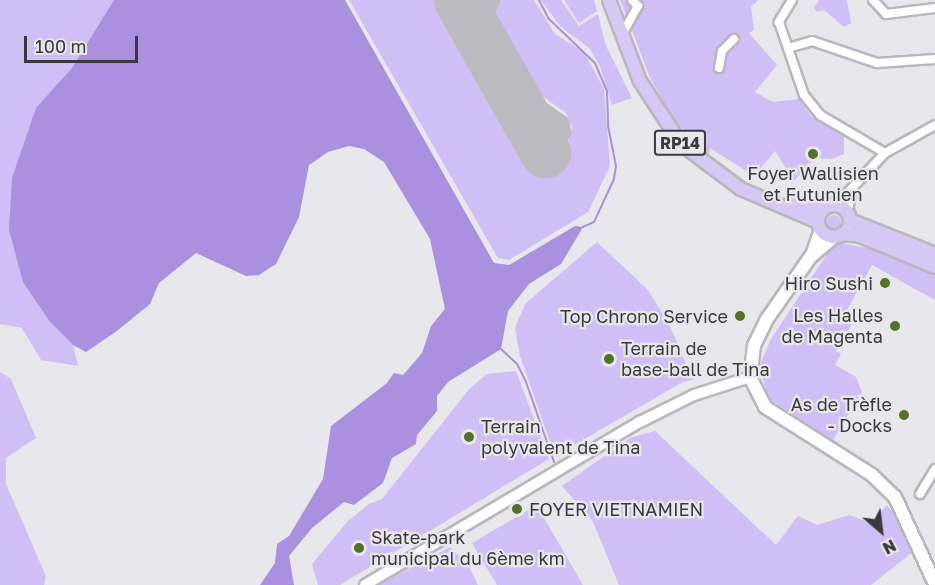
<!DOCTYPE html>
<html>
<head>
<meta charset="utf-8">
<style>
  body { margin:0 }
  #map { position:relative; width:935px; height:585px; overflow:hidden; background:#e8e7ec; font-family:"Golos Text",sans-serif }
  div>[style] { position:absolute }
  .green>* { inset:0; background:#cfbff6 }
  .round { border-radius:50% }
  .water>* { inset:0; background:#aa91df }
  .stream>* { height:2px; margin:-1px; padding:0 1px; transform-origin:1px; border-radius:1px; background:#aa91df }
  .taxiway>* { height:21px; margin:-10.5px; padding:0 10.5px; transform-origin:10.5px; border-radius:10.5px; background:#bcbbbf }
  .runway>* { height:51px; margin:-25.5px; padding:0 25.5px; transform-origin:25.5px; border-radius:25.5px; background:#bcbbbf }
  .roads { filter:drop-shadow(2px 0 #b9b7bc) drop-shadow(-2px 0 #b9b7bc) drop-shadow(0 2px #b9b7bc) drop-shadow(0 -2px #b9b7bc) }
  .minor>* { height:8px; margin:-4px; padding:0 4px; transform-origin:4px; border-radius:4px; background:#fff }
  .tertiary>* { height:10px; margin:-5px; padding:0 5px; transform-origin:5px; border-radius:5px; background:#fff }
  .secondary>* { height:12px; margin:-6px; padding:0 6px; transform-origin:6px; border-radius:6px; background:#fff }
  .primary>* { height:12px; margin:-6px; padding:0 6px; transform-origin:6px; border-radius:6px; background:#d6c8f4 }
  .primary>.ring { margin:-6px; padding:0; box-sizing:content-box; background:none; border:12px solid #d6c8f4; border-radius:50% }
  .dots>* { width:16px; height:16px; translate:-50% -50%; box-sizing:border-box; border:3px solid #e8e7ec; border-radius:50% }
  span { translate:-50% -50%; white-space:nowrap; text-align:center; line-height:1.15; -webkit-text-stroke:4.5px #e8e7ec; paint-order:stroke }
  .shield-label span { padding:2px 4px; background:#e8e7ec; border:2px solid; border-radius:4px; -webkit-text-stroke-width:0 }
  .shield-label { font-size:16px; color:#3a393b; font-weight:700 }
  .poi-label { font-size:18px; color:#3a393b }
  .right { translate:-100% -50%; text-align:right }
  .left { translate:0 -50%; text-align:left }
  .north { position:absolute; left:851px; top:501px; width:60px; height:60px; -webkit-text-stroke:4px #e8e7ec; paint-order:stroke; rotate:152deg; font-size:16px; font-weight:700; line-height:24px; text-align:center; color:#3a393b }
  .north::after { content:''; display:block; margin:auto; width:21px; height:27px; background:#3a393b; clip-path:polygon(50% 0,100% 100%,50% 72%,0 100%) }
  .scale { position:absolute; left:24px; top:36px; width:114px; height:27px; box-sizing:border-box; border:3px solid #3a393b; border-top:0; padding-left:8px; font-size:18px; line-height:21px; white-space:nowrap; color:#3a393b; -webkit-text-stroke:4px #e8e7ec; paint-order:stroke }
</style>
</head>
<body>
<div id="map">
  <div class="green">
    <div style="clip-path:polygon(0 0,133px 0,50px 322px,73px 345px,78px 366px,41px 360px,22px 328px,0 324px)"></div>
    <div style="clip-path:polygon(349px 0,439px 0,532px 165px,568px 144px,572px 127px,566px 113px,534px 90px,493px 22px,497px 0,534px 0,555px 34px,584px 52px,604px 89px,610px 166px,588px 212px,509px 260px,498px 258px)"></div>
    <div style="clip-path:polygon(541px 0,561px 0,579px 26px,598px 14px,606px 46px,632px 98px,612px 105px,599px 64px,589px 48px,560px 26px)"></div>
    <div style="clip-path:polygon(564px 0,594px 0,597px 11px,579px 23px)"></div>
    <div style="clip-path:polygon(620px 0,758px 0,751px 7px,754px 30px,749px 33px,777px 65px,755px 92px,773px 102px,799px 99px,811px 116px,844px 135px,844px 154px,832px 159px,815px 158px,794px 181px,775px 151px,754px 176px,710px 148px,709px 156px,675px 121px,651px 80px)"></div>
    <div style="clip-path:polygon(819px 0,847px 0,851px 23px,844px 27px,824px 10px,817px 12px,814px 8px)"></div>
    <div class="round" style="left:827px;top:215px;width:14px;height:14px"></div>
    <div style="clip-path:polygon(597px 242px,648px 290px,669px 324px,693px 380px,683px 382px,555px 456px,520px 356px,515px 328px,525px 304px)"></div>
    <div style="clip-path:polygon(835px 242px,873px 249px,935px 274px,935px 300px,872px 265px,846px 312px,855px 318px,836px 351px,841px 354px,835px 365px,856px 377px,862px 392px,833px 440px,769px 399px,759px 367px,771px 339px)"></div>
    <div style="clip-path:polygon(516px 371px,549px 459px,340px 585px,318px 585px,312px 564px,347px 522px,369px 504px,382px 499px,470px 388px,487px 374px)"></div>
    <div style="clip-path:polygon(0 372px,11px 379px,36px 438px,6px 458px,6px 484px,46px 576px,44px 585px,0 585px)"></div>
    <div style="clip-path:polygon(655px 431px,776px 545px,798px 516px,817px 525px,849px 515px,871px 523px,887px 505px,900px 521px,914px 551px,871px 585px,619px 585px,593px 522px,562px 486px,630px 438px)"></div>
    <div style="clip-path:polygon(537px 505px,537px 506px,583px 585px,497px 585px,472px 543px)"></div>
    <div style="clip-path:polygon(450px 547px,468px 565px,478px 585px,378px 585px)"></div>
  </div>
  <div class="water">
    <div style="clip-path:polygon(114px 0,345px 0,494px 263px,509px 265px,575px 226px,583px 227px,561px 264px,529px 284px,508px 311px,501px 349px,448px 382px,437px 396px,437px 411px,417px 435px,416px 444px,392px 458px,383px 483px,354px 505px,344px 502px,312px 528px,289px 556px,294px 585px,260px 585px,275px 563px,277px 544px,289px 536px,323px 479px,331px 426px,387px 383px,394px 373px,403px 375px,422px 353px,431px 326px,445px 309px,430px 239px,384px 162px,364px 149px,349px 146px,328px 152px,309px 165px,299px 217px,276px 264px,259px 275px,246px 276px,196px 253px,159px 283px,150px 304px,117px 331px,86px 352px,73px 345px,50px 322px,23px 282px,9px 230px,12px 178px,36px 108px,72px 68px)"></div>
  </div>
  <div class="stream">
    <div style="left:539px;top:0;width:20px;rotate:63deg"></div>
    <div style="left:548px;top:18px;width:65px;rotate:43.8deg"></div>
    <div style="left:595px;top:63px;width:30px;rotate:67deg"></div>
    <div style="left:607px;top:91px;width:35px;rotate:88deg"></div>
    <div style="left:608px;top:126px;width:41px;rotate:78.7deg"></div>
    <div style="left:616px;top:166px;width:13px;rotate:99deg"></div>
    <div style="left:614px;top:179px;width:47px;rotate:114.9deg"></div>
    <div style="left:594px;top:222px;width:12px;rotate:156deg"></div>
    <div style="left:501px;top:349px;width:22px;rotate:43deg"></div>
    <div style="left:517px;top:364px;width:20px;rotate:63deg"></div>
    <div style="left:526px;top:382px;width:85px;rotate:70.7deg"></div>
  </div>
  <div class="taxiway">
    <div style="left:457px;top:0;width:12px;rotate:70deg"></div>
    <div style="left:461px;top:11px;width:12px;rotate:20deg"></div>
    <div style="left:472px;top:15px;width:13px;rotate:-23deg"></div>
    <div style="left:484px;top:10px;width:11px;rotate:-63deg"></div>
    <div style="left:511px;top:91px;width:58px;rotate:34.5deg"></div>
    <div style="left:559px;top:124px;width:8px;rotate:83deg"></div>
    <div style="left:560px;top:132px;width:13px;rotate:132deg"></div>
    <div style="left:551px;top:142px;width:13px;rotate:-176deg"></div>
    <div style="left:538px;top:141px;width:12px;rotate:-138deg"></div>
    <div style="left:529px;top:133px;width:13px;rotate:-99deg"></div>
  </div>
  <div class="runway">
    <div style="left:459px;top:0;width:175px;rotate:60.5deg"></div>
  </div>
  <div class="roads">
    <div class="minor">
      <div style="left:792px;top:0;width:26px;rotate:121deg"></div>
      <div style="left:779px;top:22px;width:77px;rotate:71.1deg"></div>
      <div style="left:804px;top:95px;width:26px;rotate:51deg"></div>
      <div style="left:820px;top:115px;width:75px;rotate:30.3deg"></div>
      <div style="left:873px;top:0;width:19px;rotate:47deg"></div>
      <div style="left:886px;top:14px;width:49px;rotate:-7deg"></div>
      <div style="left:624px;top:31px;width:29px;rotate:-61deg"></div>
      <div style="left:638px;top:6px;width:8px;rotate:-135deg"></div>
      <div style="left:788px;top:48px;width:25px;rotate:-16deg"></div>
      <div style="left:812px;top:41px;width:69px;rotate:18.7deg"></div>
      <div style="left:877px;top:63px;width:58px;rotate:-3.9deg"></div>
      <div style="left:719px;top:68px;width:17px;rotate:-80deg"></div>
      <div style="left:722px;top:51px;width:17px;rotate:-45deg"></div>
      <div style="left:836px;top:205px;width:71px;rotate:-46.7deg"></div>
      <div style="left:885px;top:153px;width:57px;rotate:-29.2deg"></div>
      <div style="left:847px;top:212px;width:22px;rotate:-74deg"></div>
      <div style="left:920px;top:494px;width:29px;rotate:-59deg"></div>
    </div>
    <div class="tertiary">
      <div style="left:365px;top:585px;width:320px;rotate:-30.7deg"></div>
      <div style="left:640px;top:422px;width:60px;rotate:-26.6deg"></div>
      <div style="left:694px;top:395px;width:59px;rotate:-17.8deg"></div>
    </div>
    <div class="secondary">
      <div style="left:834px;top:237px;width:30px;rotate:140deg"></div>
      <div style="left:811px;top:256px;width:77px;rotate:124.9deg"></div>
      <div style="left:767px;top:319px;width:30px;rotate:116deg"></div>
      <div style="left:754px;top:346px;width:31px;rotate:97deg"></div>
      <div style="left:750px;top:377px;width:34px;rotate:63deg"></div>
      <div style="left:765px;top:407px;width:127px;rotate:32.4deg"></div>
      <div style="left:872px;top:475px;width:32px;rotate:44deg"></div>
      <div style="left:895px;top:497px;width:96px;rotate:65.3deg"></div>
      <div style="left:813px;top:252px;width:23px;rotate:-70deg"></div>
    </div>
    <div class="primary">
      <div style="left:609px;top:0;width:87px;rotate:69.1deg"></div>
      <div style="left:640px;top:81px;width:75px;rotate:56.9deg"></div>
      <div style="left:681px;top:144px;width:75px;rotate:36.9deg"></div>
      <div style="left:741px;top:189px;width:84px;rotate:23.2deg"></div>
      <div style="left:792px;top:202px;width:32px;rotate:13deg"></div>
      <div class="ring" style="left:818px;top:205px;width:20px;height:20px"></div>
      <div style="left:850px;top:220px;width:92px;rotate:21.8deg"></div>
      <div style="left:842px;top:234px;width:18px;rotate:6deg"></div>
      <div style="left:860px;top:236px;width:81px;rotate:22.5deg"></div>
    </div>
  </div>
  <div class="dots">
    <div style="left:813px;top:154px;background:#517229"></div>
    <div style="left:885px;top:283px;background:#517229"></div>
    <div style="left:740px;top:316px;background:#517229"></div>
    <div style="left:895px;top:326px;background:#517229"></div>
    <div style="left:609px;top:359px;background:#517229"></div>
    <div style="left:904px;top:415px;background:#517229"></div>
    <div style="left:469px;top:437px;background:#517229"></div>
    <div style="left:517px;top:509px;background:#517229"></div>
    <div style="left:359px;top:548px;background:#517229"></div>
  </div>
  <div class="shield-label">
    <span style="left:680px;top:143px">RP14</span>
  </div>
  <div class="poi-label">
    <span style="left:813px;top:184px">Foyer Wallisien<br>et Futunien</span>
    <span class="right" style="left:873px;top:283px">Hiro Sushi</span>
    <span class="right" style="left:728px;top:316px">Top Chrono Service</span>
    <span class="right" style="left:883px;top:326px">Les Halles<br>de Magenta</span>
    <span class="left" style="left:621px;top:359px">Terrain de<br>base-ball de Tina</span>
    <span class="right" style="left:892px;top:415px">As de Trèfle<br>- Docks</span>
    <span class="left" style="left:481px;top:437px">Terrain<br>polyvalent de Tina</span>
    <span class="left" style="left:529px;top:509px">FOYER VIETNAMIEN</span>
    <span class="left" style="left:371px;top:548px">Skate-park<br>municipal du 6ème km</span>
  </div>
  <div class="north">N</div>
  <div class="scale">100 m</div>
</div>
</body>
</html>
